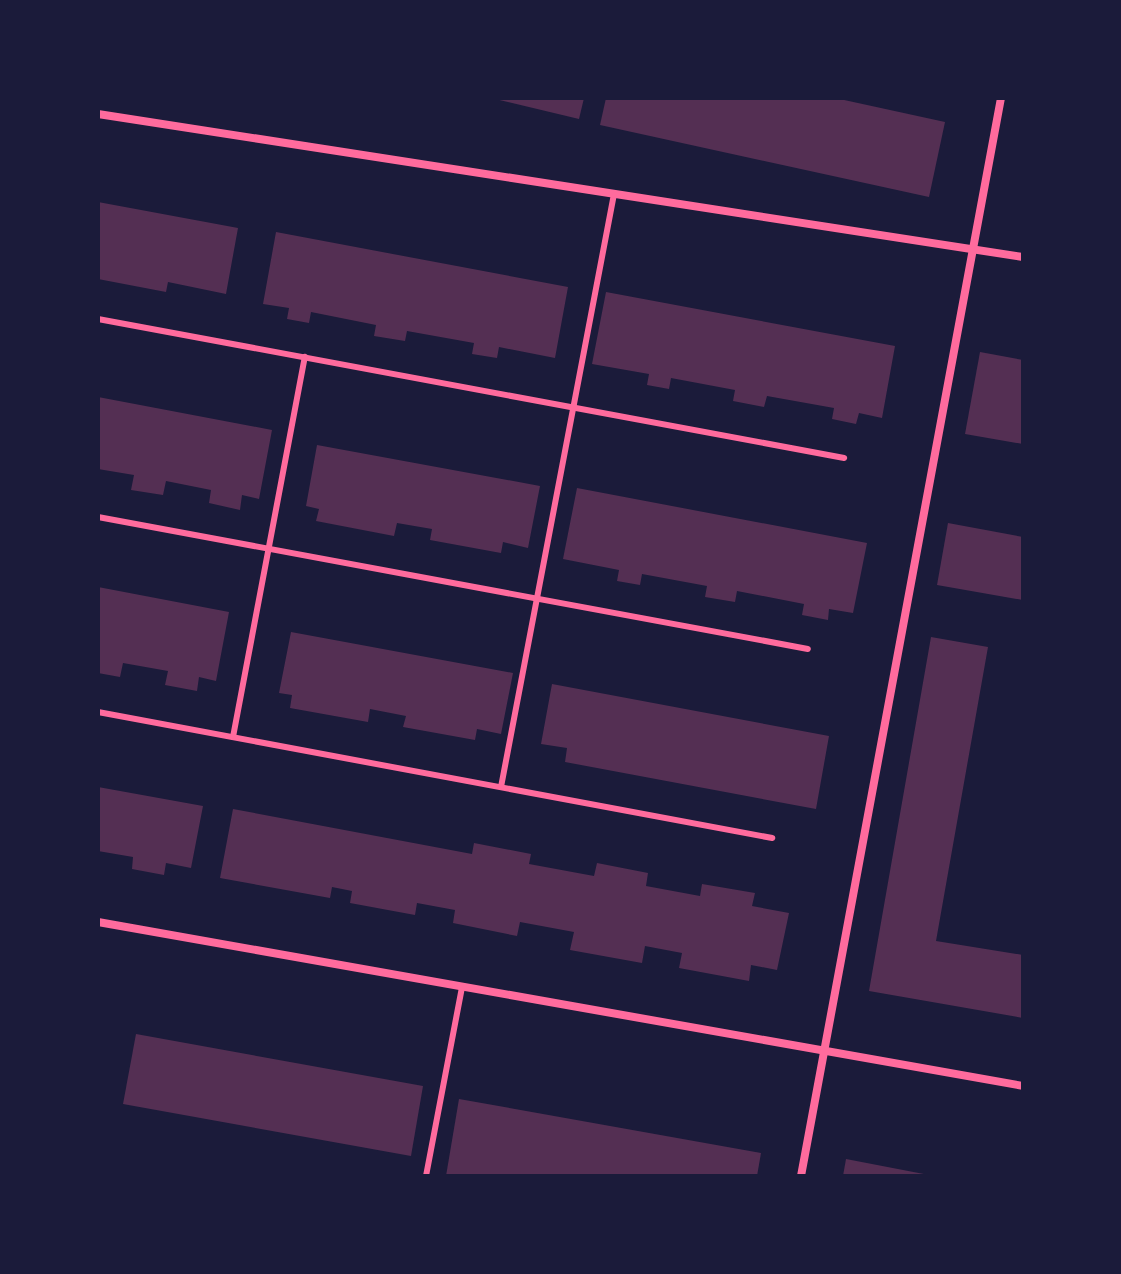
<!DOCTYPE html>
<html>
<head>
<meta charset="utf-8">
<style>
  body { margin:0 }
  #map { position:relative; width:1121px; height:1274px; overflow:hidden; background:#1b1b3a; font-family:Cabin,sans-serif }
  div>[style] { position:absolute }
  .building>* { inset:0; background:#542f53 }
  .service>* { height:6px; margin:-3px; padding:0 3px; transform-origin:3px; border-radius:3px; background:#ff6b9d }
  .minor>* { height:8px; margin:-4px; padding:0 4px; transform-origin:4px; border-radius:4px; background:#ff6b9d }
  span { translate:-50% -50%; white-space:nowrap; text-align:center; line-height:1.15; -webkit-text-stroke:8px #1b1b3a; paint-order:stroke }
  .frame { position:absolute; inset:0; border:100px solid #1b1b3a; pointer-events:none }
</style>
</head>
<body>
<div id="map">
  <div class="building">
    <div style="clip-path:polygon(491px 98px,584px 98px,579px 119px)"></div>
    <div style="clip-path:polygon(606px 98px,835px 98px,945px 122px,929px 197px,600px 125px)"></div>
    <div style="clip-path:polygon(98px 202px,238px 228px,226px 294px,168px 282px,166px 292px,98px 279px)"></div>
    <div style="clip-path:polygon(276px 232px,568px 287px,555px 358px,499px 347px,497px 358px,472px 354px,474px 343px,407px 331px,405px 341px,374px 336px,376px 325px,311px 312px,309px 323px,287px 319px,289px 308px,263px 304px)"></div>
    <div style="clip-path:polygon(606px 292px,895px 346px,882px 418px,859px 413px,856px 424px,832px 419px,834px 408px,767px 396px,764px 407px,733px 401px,735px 390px,671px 378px,669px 389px,647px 385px,649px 374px,592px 364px)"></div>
    <div style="clip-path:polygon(980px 352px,1023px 360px,1023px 444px,965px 434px)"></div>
    <div style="clip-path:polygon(98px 397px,272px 430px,259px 499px,242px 495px,240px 510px,209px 503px,211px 490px,166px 481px,163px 495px,131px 490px,134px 475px,98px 469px)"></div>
    <div style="clip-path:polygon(317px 445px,540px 486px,528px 548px,503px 542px,501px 553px,430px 540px,432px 529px,397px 523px,394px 536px,316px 521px,319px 509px,306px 506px)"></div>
    <div style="clip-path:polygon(577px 488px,867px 543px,853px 613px,829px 609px,828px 620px,802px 615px,804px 604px,737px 591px,735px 602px,705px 597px,707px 586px,642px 574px,640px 585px,617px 581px,619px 570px,563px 559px)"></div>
    <div style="clip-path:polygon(948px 523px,1023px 537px,1023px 600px,937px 585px)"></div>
    <div style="clip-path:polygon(98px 587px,229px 612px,216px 681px,199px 677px,197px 691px,165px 685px,168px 671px,123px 663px,120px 677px,98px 673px)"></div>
    <div style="clip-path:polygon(291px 632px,513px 673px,501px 734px,477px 729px,475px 740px,403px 727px,406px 716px,370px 709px,368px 722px,290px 708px,292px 695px,279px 693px)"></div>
    <div style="clip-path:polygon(931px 637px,988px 647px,936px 941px,1023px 955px,1023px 1018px,869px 991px)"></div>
    <div style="clip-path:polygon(552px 684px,829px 736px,816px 809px,565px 762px,567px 748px,541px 744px)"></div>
    <div style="clip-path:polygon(98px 787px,203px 806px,191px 868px,166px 863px,164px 875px,132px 869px,133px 857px,98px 851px)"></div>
    <div style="clip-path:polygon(233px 809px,472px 854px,474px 843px,531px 854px,529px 864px,594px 876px,597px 863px,648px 873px,646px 886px,700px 896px,702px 884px,755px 893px,752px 906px,789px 913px,777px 970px,751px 965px,749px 981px,679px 968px,682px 953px,645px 946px,642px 963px,570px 950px,574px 932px,520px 922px,517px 936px,453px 923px,455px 910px,417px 903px,415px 915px,350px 903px,352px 891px,332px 887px,330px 898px,220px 878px)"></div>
    <div style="clip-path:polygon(136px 1034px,423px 1086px,411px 1156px,123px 1104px)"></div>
    <div style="clip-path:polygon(459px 1099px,761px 1153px,757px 1176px,446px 1176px)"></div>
    <div style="clip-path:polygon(846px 1159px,929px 1175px,929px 1176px,843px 1176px)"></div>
  </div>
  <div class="service">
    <div style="left:98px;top:319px;width:759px;rotate:10.55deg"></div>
    <div style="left:98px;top:517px;width:722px;rotate:10.53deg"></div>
    <div style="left:98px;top:712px;width:686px;rotate:10.59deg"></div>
    <div style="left:233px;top:737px;width:387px;rotate:-79.3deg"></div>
    <div style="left:501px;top:787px;width:604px;rotate:-79.21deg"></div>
    <div style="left:426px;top:1176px;width:192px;rotate:-79.2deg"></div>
  </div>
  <div class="minor">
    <div style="left:98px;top:114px;width:936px;rotate:8.79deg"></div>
    <div style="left:98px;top:922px;width:939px;rotate:10.05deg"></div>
    <div style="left:801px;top:1176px;width:1096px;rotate:-79.49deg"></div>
  </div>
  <div class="frame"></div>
</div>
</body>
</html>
